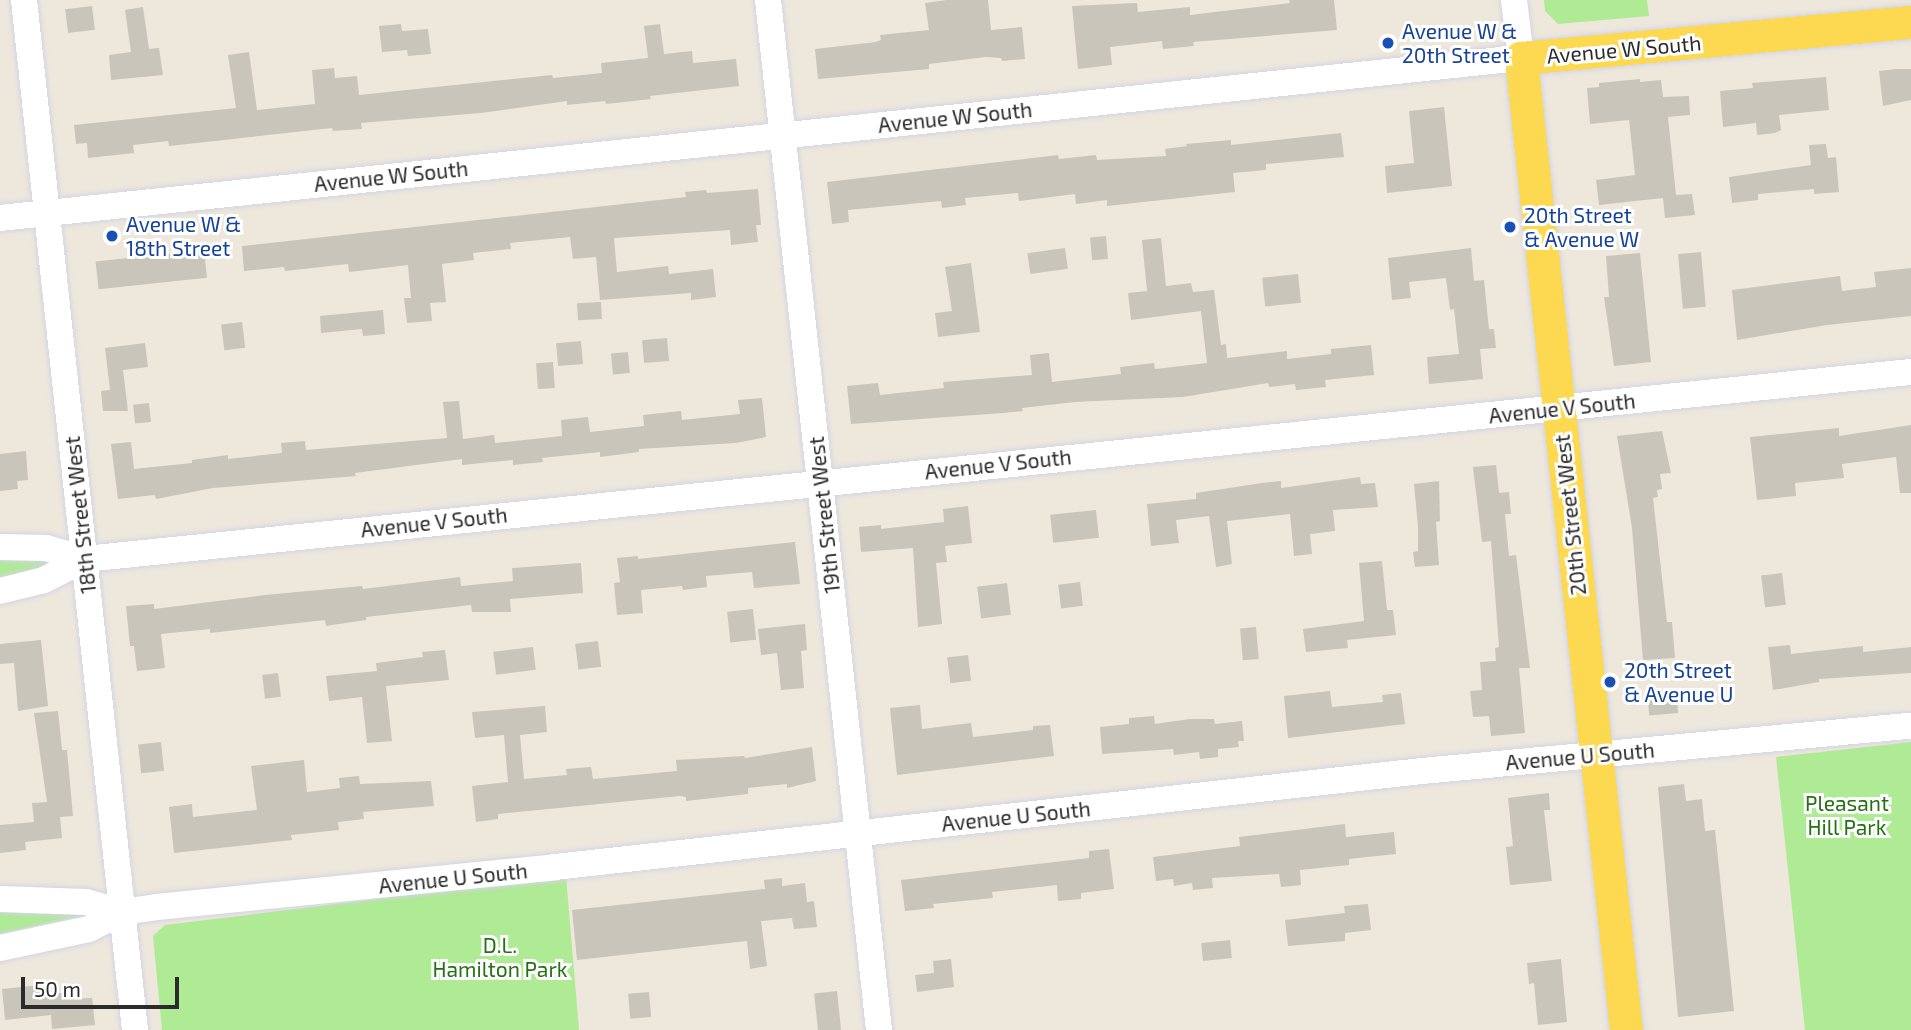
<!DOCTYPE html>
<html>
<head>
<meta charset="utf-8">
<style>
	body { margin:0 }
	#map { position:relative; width:1911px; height:1030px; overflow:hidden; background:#eee7dc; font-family:"Exo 2",sans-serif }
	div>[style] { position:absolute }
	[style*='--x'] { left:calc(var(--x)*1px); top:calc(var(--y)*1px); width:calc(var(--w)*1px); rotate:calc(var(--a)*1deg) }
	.green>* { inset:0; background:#afea94 }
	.building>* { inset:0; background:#c9c5bb; transform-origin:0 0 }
	.roads { filter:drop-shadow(0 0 2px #d1d5e5) drop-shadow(0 0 2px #d1d5e5) }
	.minor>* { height:26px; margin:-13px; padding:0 13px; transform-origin:13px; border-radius:13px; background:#fff }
	.major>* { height:33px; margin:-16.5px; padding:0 16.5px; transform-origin:16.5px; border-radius:16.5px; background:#fdd952 }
	.dots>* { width:19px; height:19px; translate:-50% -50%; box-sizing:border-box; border:4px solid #fff; border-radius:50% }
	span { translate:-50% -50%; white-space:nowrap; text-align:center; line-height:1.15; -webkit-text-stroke:6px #fff; paint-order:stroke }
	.transit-label { font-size:21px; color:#164399 }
	.left { translate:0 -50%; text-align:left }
	.street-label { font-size:21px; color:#2b2b2b }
	.park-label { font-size:21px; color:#257014 }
	.scale { position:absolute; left:21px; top:977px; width:158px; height:32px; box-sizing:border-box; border:4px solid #2b2b2b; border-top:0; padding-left:9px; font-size:21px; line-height:24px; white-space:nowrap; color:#2b2b2b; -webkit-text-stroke:5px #fff; paint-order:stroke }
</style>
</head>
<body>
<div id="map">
	<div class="green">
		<div style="clip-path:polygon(1544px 0,1647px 0,1649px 16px,1558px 24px,1545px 11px)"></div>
		<div style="clip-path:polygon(0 558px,47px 561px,47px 566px,0 578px)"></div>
		<div style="clip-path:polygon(1911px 742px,1911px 1030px,1805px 1030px,1776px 757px)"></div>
		<div style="clip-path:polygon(566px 876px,579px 1030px,162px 1030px,153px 936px,165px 925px)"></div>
		<div style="clip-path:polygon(0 910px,83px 912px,84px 915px,0 934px)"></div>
	</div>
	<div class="building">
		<div style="clip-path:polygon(947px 0,988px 0,991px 30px,1022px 27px,1025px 59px,1002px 61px,1001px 58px,986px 57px,929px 64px,929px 69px,818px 79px,815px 49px,876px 42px,881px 40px,880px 35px,929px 30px,925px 3px)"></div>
		<div style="clip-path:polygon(1289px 0,1334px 0,1337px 30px,1193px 42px,1194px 46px,1163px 49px,1162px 41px,1110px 47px,1112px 65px,1078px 69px,1072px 6px,1137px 3px,1138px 12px,1190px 7px,1190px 15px,1290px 3px)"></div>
		<div style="left:92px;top:6px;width:24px;height:27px;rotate:83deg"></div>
		<div style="clip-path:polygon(143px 7px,149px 49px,159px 48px,163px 75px,111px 80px,109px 55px,131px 52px,125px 10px)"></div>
		<div style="clip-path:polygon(401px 24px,402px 31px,428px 29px,431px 54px,408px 56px,407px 50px,382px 52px,379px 26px)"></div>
		<div style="clip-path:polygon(660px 24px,664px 54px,692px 51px,693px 63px,736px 59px,739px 86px,650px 96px,651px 99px,606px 104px,605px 101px,567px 105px,567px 101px,481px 113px,361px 123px,362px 129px,333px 131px,332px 128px,169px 146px,168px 141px,133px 145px,134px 153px,88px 158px,87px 143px,76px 144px,74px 125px,236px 108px,228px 55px,249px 52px,257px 110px,315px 104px,312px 70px,334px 68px,335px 78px,357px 76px,359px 95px,552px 75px,553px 78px,602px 73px,601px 63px,648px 58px,644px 26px)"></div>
		<div style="clip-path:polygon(1896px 69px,1911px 69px,1911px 100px,1883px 106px,1879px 71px)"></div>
		<div style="clip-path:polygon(1826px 77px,1829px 110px,1779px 115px,1781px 130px,1775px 133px,1757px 135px,1756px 123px,1723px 127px,1720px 91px,1753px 88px,1752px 83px)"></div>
		<div style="clip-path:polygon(1640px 79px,1640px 82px,1661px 80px,1663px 97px,1689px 96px,1690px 115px,1668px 117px,1676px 195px,1692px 194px,1695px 215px,1665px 218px,1663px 198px,1599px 205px,1596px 180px,1635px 175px,1629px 120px,1590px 124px,1587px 88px,1599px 87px,1599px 83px)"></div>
		<div style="clip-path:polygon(1444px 107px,1452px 186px,1387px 193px,1385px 166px,1414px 163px,1409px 111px)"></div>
		<div style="clip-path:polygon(1341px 133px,1344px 157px,1266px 164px,1266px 170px,1233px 173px,1235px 192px,1107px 206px,1107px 200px,1076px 204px,1075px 194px,1019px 201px,1018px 193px,965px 198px,966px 205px,942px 208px,941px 201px,848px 210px,849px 222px,832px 224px,827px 182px,1058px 155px,1059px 159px,1096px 155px,1097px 160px,1166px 156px,1165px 149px,1187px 146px,1186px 144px,1231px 140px,1231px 145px)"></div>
		<div style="clip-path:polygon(1826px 144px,1828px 158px,1836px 157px,1839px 192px,1814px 194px,1814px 189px,1758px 194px,1758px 200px,1732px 203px,1729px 177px,1811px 165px,1809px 145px)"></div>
		<div style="clip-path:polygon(758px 189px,761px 225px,756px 225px,758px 242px,731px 245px,730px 230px,614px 238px,617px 272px,668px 266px,669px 274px,713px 269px,716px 297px,691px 300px,691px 293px,600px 300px,596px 257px,573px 259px,570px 237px,510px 243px,511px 249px,473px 253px,474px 260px,442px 264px,446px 302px,430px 303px,432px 321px,407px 323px,404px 298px,411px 298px,408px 265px,349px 272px,348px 264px,285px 271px,284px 267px,244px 271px,242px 246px,686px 197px,685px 192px,706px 190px,707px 193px)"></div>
		<div style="left:1106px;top:236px;width:23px;height:16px;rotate:85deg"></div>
		<div style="clip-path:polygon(1161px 238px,1166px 286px,1191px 283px,1193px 292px,1214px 290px,1221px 345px,1226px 344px,1227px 358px,1287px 351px,1287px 359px,1331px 354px,1331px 349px,1371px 345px,1374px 375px,1325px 380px,1326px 387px,1296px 390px,1295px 384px,1269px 387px,1268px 383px,1183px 397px,1075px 402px,1022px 408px,1023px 411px,1003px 413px,851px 424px,847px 386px,878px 383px,880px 395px,944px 388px,943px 382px,1032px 375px,1030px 355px,1049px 353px,1052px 382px,1121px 374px,1120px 367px,1154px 363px,1155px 369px,1207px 363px,1201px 311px,1131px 320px,1128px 293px,1147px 291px,1142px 240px)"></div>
		<div style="left:1065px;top:248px;width:21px;height:38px;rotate:82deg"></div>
		<div style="clip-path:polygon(1471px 248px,1474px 281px,1484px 280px,1489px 329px,1494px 329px,1496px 348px,1480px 349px,1483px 379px,1429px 384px,1427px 357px,1459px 354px,1454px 309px,1450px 310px,1446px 278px,1409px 282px,1411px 298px,1392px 300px,1388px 258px)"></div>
		<div style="left:204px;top:250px;width:28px;height:109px;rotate:84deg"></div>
		<div style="left:1701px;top:252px;width:55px;height:23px;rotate:85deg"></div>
		<div style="clip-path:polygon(1640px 253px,1651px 362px,1614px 366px,1604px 297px,1609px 297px,1606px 256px)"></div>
		<div style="clip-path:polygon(971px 263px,980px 332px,938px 337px,935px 313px,952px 311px,945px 267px)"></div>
		<div style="clip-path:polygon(1911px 268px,1911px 316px,1827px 325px,1737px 340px,1732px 290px,1840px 276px,1842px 291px,1876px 287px,1874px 272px)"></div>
		<div style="left:1298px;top:274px;width:29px;height:36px;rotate:84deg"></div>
		<div style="left:601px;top:302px;width:17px;height:24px;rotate:87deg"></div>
		<div style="clip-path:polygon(383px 310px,385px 334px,363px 336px,362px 329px,321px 333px,320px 316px)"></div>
		<div style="left:242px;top:322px;width:26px;height:21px;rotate:83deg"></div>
		<div style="left:667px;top:338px;width:23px;height:25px;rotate:85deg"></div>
		<div style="left:581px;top:341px;width:23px;height:25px;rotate:85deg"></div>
		<div style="clip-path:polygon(145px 343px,148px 367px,123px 370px,128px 411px,103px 411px,101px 391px,110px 390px,105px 348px)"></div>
		<div style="left:628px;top:352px;width:21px;height:17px;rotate:85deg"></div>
		<div style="left:553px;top:362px;width:26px;height:17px;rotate:86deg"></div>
		<div style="clip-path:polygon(762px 398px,766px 437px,736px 443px,639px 449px,639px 452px,600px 457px,600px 452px,542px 458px,543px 462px,513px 465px,513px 460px,462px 465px,462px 459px,355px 473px,356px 476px,213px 488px,156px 499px,155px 495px,118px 499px,111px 444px,131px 442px,134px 469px,192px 463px,192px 460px,228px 455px,228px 459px,282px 453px,281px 443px,305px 441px,306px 450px,447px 438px,443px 402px,459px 401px,463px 439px,494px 435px,495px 443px,562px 436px,561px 420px,588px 417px,590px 432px,644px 426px,643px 415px,681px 411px,682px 420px,740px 414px,738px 400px)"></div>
		<div style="left:149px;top:403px;width:19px;height:16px;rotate:84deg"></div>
		<div style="clip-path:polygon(1911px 425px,1911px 493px,1900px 493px,1896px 457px,1842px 464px,1844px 478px,1795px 483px,1796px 496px,1757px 500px,1750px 437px,1839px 428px,1839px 436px)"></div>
		<div style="clip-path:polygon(1662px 431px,1671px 473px,1660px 474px,1662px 489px,1657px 490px,1658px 497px,1653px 498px,1667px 622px,1672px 622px,1675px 658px,1643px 660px,1632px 528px,1617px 436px)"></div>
		<div style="clip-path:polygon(26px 451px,28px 480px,17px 481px,18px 489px,0 491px,0 454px)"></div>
		<div style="clip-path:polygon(1496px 465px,1499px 493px,1509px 492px,1511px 514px,1505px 514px,1509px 556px,1516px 555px,1530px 668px,1519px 668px,1525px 733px,1491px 736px,1489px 716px,1473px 717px,1470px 691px,1482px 690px,1480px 662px,1496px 661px,1495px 648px,1499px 647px,1491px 541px,1482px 542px,1473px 467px)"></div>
		<div style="clip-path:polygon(1360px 477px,1361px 484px,1375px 483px,1378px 507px,1333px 510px,1335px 531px,1310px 534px,1312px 554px,1294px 556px,1290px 514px,1227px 521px,1232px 564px,1216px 567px,1209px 516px,1176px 520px,1179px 543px,1151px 546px,1147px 504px,1196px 499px,1196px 493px,1262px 483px,1281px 481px,1281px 488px)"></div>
		<div style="clip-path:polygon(1439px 481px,1440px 521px,1436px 522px,1439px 565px,1415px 567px,1413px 552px,1418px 551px,1418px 527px,1414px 484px)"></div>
		<div style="clip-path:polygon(968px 506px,972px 543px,945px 546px,947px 562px,936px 563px,942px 624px,918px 627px,913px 548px,861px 552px,859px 527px,881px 525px,881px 529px,944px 522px,943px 509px)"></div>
		<div style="left:1096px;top:510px;width:28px;height:46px;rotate:84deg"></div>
		<div style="clip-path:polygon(795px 542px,800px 584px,754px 588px,752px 572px,706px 576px,707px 587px,683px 590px,682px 586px,641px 590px,643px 613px,617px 615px,614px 583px,620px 582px,617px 558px,638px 556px,638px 559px)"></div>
		<div style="clip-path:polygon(1382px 561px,1387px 610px,1393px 610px,1396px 635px,1347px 640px,1348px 648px,1306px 652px,1303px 629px,1364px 621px,1359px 563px)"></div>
		<div style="clip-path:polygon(581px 563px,583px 593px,510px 599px,511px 612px,472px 612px,471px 605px,366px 617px,366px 620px,326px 626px,325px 620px,210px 633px,210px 629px,161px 634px,165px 668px,137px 671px,134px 646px,130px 646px,126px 606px,154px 604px,154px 609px,265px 595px,362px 586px,363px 589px,460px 577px,461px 586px,513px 581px,512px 568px)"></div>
		<div style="left:1782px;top:573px;width:32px;height:21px;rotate:83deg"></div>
		<div style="left:1080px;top:582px;width:24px;height:22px;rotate:83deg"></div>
		<div style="left:1007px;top:583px;width:32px;height:30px;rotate:83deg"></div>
		<div style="left:753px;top:609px;width:31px;height:26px;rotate:84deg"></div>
		<div style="clip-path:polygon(805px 624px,807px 650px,801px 651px,804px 688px,781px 690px,777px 653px,761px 655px,758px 629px)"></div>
		<div style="left:1256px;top:627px;width:32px;height:16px;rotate:85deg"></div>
		<div style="clip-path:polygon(41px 640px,48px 706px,18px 711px,14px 663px,0 664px,0 644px)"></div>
		<div style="left:598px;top:641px;width:26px;height:23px;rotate:83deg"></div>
		<div style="clip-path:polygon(1790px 645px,1791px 654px,1863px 646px,1863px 652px,1911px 647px,1911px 673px,1819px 679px,1819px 682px,1773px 690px,1768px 647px)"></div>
		<div style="left:533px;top:647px;width:23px;height:40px;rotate:83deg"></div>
		<div style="clip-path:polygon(445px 650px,449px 680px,386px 686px,392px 741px,367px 743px,362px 697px,329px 701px,326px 676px,377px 671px,376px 663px,423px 657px,422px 652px)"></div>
		<div style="left:968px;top:655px;width:26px;height:21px;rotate:83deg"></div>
		<div style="left:278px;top:673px;width:24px;height:16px;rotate:83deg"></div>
		<div style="left:1676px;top:689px;width:24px;height:29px;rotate:85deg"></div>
		<div style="clip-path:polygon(1330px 691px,1332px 707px,1383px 702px,1382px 695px,1401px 693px,1405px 724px,1288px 738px,1284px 696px)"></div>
		<div style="clip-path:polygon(920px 705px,922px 729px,971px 723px,973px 737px,1033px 730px,1033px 726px,1050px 725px,1054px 756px,897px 775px,890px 708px)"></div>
		<div style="clip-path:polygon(545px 706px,547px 732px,520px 735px,524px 779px,567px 775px,566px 769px,591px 767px,593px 779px,677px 771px,676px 760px,744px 756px,745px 758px,812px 747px,816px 781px,787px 788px,787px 784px,748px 788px,748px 794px,686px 801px,686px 797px,680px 796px,498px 814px,498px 819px,476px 822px,472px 786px,508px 782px,504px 735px,475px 738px,472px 712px)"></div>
		<div style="clip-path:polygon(58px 711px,62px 750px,67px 750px,73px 816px,60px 817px,62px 838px,25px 842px,26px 850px,0 853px,0 825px,34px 822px,32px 803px,47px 802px,34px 713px)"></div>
		<div style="clip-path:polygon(1154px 716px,1155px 724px,1190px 719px,1214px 719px,1215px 724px,1242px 721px,1244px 741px,1238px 741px,1239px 747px,1218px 749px,1218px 757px,1200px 759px,1199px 752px,1174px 755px,1173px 749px,1102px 754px,1100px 727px,1129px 724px,1129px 718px)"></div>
		<div style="left:161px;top:742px;width:29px;height:23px;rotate:84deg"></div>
		<div style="clip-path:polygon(304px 760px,307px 792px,340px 788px,339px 778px,359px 776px,360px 784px,431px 781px,434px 806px,363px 812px,364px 819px,338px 822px,339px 830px,291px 835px,292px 840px,174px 853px,169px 807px,192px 804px,193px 817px,257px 810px,251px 766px)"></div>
		<div style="clip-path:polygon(1684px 784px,1686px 801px,1702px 799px,1705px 831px,1715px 830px,1734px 1011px,1678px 1017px,1658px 787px)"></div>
		<div style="clip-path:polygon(1549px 793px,1550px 810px,1544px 810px,1552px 881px,1510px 885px,1506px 847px,1513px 846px,1508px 798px)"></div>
		<div style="clip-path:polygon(1345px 824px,1346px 837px,1394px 832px,1396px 854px,1349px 859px,1349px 865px,1300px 870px,1301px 885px,1281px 887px,1279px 874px,1212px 878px,1213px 888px,1193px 890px,1192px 883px,1174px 886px,1173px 879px,1156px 881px,1153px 857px,1240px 846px,1239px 837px)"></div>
		<div style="clip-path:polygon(1109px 849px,1114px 889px,1081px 893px,1081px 899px,1058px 901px,1057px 885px,992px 892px,993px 898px,933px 904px,934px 908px,905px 911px,901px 880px,1089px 858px,1089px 851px)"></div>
		<div style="clip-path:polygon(782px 878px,782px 886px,805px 883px,807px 902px,814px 901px,817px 927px,794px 929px,792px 918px,761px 921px,767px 966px,750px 969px,747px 941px,577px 960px,572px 910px,765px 889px,764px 880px)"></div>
		<div style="clip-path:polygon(1368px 904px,1371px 930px,1345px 933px,1345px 941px,1288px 946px,1285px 920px,1345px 913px,1344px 906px)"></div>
		<div style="left:1230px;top:940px;width:18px;height:29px;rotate:84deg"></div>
		<div style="clip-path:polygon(951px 959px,954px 987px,917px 992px,915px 975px,934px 973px,933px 961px)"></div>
		<div style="clip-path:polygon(1561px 959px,1567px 1022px,1538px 1025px,1534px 983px,1529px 984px,1527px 963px)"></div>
		<div style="clip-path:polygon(39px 985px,40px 995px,72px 992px,73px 999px,92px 998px,95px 1025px,52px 1029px,51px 1015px,5px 1020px,2px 989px)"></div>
		<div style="left:837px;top:991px;width:39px;height:23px;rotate:84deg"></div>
		<div style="left:649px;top:992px;width:25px;height:21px;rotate:85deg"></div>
	</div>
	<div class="roads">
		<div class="minor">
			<div style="--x:24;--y:0;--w:1036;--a:83.85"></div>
			<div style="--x:768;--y:0;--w:1036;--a:83.85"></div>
			<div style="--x:0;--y:218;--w:1529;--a:-6.01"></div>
			<div style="--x:1521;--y:58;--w:58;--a:-96.9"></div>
			<div style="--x:0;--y:547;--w:46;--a:1.2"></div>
			<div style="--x:46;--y:548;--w:41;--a:15.8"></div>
			<div style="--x:85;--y:559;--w:1836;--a:-5.85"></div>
			<div style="--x:0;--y:591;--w:45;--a:-14"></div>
			<div style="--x:44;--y:580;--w:46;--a:-27.1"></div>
			<div style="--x:0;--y:899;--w:86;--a:2"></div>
			<div style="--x:86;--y:902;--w:37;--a:16"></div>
			<div style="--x:0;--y:948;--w:91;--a:-12.1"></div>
			<div style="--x:89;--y:929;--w:37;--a:-27"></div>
			<div style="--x:122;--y:912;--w:35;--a:-8"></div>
			<div style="--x:157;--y:907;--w:400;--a:-5.7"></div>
			<div style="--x:555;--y:867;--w:872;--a:-6.32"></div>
			<div style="--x:1422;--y:771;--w:491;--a:-5.3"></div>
		</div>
		<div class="major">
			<div style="--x:1626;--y:1030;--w:978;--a:-96.17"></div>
			<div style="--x:1521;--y:58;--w:392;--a:-5.3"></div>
		</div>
	</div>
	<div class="dots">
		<div style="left:1388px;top:43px;background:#1a4fb4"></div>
		<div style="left:1510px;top:227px;background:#1a4fb4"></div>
		<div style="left:112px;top:236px;background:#1a4fb4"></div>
		<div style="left:1610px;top:682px;background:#1a4fb4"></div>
	</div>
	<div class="transit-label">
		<span class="left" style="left:1402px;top:43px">Avenue W &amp;<br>20th Street</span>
		<span class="left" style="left:1524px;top:227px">20th Street<br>&amp; Avenue W</span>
		<span class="left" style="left:126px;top:236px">Avenue W &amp;<br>18th Street</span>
		<span class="left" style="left:1624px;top:682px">20th Street<br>&amp; Avenue U</span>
	</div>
	<div class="street-label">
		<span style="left:1624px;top:49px;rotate:-5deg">Avenue W South</span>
		<span style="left:955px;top:117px;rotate:-6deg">Avenue W South</span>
		<span style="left:391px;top:176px;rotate:-6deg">Avenue W South</span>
		<span style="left:1562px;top:408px;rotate:-6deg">Avenue V South</span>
		<span style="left:998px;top:464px;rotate:-6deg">Avenue V South</span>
		<span style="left:80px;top:515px;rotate:-96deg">18th Street West</span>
		<span style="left:824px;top:515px;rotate:-96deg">19th Street West</span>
		<span style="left:1570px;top:515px;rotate:-96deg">20th Street West</span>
		<span style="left:434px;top:522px;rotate:-6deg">Avenue V South</span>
		<span style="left:1580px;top:756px;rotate:-5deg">Avenue U South</span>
		<span style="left:1016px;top:816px;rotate:-6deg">Avenue U South</span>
		<span style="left:453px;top:878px;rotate:-6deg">Avenue U South</span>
	</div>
	<div class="park-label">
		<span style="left:1847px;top:815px">Pleasant<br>Hill Park</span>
		<span style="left:500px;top:957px">D.L.<br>Hamilton Park</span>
	</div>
	<div class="scale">50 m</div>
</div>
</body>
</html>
